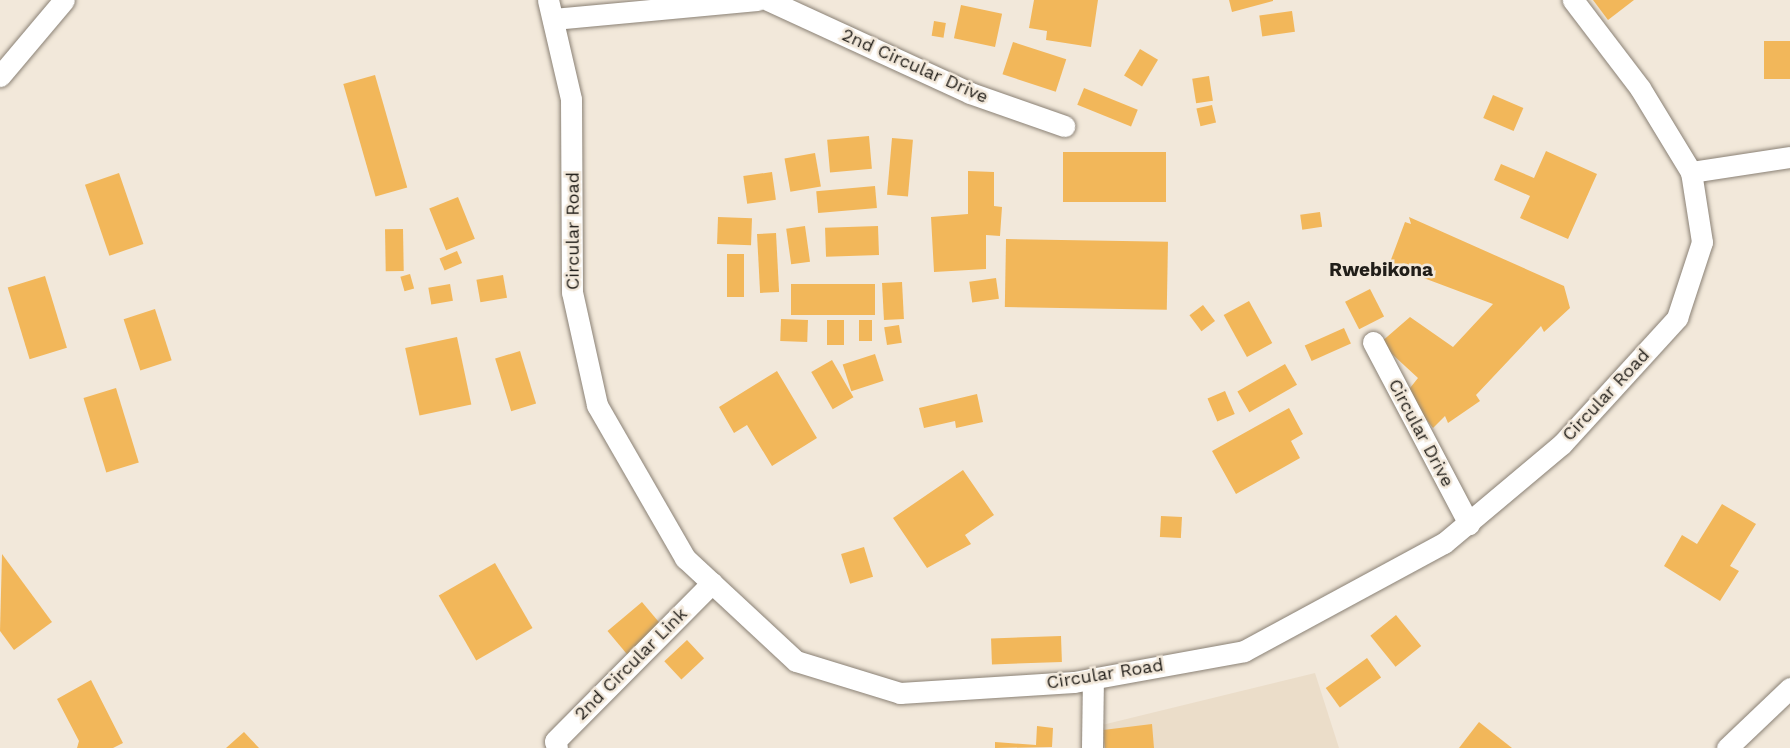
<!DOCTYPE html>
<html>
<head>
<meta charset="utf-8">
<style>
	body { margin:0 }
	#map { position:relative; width:1790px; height:748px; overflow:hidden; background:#f2e8da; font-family:"Work Sans",sans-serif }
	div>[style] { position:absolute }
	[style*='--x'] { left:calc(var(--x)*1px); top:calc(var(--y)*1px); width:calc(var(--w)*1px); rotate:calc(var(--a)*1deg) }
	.built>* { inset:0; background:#ebddc9 }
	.building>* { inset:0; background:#f2b75a; transform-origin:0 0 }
	.roads { filter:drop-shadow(0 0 2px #8a8175) drop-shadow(0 0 2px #8a8175) }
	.street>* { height:21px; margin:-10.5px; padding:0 10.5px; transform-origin:10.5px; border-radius:10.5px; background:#fff }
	span { translate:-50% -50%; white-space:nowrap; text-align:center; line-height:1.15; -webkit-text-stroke:5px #f2e8da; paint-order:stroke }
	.street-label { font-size:18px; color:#211e19 }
	.neighbourhood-label { font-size:19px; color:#211e19; font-weight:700 }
</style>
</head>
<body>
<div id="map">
	<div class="built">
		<div style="clip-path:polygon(1315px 673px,1339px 748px,1101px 748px,1102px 725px)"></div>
	</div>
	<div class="building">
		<div style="clip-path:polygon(1034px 0,1098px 0,1091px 47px,1046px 40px,1047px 31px,1029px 28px)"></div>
		<div style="clip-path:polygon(1229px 0,1273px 0,1273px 1px,1232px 12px)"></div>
		<div style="clip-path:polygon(1593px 0,1634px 0,1608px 20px)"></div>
		<div style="left:961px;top:5px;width:42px;height:34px;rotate:12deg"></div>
		<div style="left:1292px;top:11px;width:21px;height:33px;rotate:82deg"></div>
		<div style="left:934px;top:21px;width:12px;height:15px;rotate:9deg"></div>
		<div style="left:1790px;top:41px;width:38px;height:26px;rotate:90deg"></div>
		<div style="left:1013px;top:42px;width:56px;height:34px;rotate:18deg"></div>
		<div style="left:1140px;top:49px;width:21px;height:31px;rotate:31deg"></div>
		<div style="left:375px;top:75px;width:117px;height:33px;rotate:74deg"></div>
		<div style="left:1209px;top:76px;width:25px;height:17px;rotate:81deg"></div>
		<div style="left:1084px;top:88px;width:58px;height:18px;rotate:22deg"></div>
		<div style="left:1493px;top:95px;width:33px;height:25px;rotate:23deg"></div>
		<div style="left:1212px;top:105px;width:18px;height:16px;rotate:77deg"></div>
		<div style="left:869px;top:136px;width:33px;height:42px;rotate:85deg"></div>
		<div style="left:892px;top:138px;width:21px;height:57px;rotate:5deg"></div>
		<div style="clip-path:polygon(1546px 151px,1597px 174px,1568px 239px,1520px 218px,1530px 196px,1494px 180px,1501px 164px,1534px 178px)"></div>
		<div style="left:1063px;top:152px;width:103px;height:50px"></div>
		<div style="left:815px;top:153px;width:34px;height:31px;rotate:80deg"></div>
		<div style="clip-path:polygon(968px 171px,994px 172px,994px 206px,1002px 207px,1000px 236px,986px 235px,986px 269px,934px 272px,931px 217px,968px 214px)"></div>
		<div style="left:772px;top:172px;width:28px;height:29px;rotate:82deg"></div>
		<div style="left:119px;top:173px;width:75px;height:36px;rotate:71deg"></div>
		<div style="left:875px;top:186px;width:22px;height:59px;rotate:85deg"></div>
		<div style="left:458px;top:197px;width:45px;height:31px;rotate:68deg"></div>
		<div style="left:1320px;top:212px;width:15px;height:20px;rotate:82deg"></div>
		<div style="left:718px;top:217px;width:34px;height:27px;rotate:2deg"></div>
		<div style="clip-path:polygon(1409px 217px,1564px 286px,1570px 308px,1544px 332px,1541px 326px,1476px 395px,1480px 401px,1448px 423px,1445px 416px,1433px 428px,1406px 393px,1418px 378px,1380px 343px,1410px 317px,1453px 347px,1493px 304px,1389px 265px,1405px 222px,1411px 224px)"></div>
		<div style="left:805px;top:226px;width:36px;height:19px;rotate:82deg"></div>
		<div style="left:878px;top:226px;width:29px;height:53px;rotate:88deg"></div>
		<div style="left:403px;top:229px;width:42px;height:18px;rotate:89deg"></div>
		<div style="left:776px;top:233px;width:59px;height:19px;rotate:87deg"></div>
		<div style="left:1006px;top:239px;width:162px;height:68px;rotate:1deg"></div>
		<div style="left:457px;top:251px;width:13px;height:19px;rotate:67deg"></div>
		<div style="left:727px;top:254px;width:17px;height:43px"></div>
		<div style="left:410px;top:274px;width:15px;height:10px;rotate:74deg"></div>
		<div style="left:503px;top:275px;width:23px;height:27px;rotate:80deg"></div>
		<div style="left:45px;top:276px;width:75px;height:39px;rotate:73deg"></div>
		<div style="left:996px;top:278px;width:21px;height:27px;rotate:82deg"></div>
		<div style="left:902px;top:282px;width:37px;height:20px;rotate:87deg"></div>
		<div style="left:450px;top:284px;width:17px;height:22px;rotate:80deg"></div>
		<div style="left:791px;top:284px;width:84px;height:31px"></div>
		<div style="left:1370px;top:289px;width:31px;height:28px;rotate:63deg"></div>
		<div style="left:1249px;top:301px;width:48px;height:29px;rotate:61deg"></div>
		<div style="left:1203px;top:305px;width:20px;height:17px;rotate:53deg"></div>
		<div style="left:155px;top:309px;width:54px;height:33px;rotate:72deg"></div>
		<div style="left:781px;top:319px;width:27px;height:22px;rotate:2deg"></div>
		<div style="left:827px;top:320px;width:17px;height:25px"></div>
		<div style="left:859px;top:320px;width:13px;height:21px"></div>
		<div style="left:899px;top:325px;width:18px;height:15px;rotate:81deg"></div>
		<div style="left:1344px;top:328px;width:17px;height:43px;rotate:66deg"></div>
		<div style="left:457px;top:337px;width:69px;height:53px;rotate:78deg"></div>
		<div style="left:520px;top:351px;width:55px;height:26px;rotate:73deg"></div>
		<div style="left:875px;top:354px;width:28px;height:34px;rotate:72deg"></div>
		<div style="left:832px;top:360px;width:43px;height:24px;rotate:60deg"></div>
		<div style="left:1285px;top:364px;width:24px;height:55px;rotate:60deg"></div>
		<div style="clip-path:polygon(777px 371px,817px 438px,772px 466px,747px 425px,734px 433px,719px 407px)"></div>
		<div style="left:116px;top:388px;width:78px;height:34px;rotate:73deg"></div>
		<div style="left:1225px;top:391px;width:25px;height:19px;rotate:67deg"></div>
		<div style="clip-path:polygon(977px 394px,983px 422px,956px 428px,955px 421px,924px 428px,919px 408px)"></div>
		<div style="clip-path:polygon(1289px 408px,1303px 434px,1291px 441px,1300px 458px,1236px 494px,1212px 451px)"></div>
		<div style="clip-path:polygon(963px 470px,994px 515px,965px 535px,971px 544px,927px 568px,893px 518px)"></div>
		<div style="clip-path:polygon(1722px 504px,1756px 524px,1730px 566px,1739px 571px,1720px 601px,1664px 566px,1682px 535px,1697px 544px)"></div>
		<div style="left:1161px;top:516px;width:21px;height:21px;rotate:3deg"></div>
		<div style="left:864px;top:547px;width:31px;height:24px;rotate:73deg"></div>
		<div style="clip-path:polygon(2px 554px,52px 622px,14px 650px,0 631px)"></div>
		<div style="left:495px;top:563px;width:75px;height:65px;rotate:60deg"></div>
		<div style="left:642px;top:602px;width:35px;height:45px;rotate:50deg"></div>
		<div style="left:1396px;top:615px;width:40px;height:33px;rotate:51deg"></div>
		<div style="left:1061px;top:636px;width:26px;height:70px;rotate:88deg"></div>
		<div style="left:687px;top:640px;width:25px;height:31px;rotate:47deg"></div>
		<div style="left:1367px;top:658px;width:24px;height:51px;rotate:54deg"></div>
		<div style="clip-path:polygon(91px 680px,123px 743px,113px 748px,77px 748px,79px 741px,57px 699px)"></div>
		<div style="clip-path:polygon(1479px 722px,1512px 748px,1459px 748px)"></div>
		<div style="clip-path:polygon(1152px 724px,1154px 748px,1105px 748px,1103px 730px)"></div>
		<div style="clip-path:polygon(1037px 726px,1053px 728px,1052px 747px,995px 748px,995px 742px,1036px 745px)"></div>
		<div style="clip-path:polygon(244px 732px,259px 748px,226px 748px)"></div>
	</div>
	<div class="roads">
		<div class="street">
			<div style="--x:548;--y:0;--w:102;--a:76.9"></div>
			<div style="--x:571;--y:99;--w:193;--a:89.7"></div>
			<div style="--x:572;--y:292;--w:116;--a:77.5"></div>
			<div style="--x:597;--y:405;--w:177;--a:60.1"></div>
			<div style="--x:685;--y:558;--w:151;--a:42.9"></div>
			<div style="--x:796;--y:661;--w:109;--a:17.1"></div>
			<div style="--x:900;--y:693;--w:174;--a:-3.6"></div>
			<div style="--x:1074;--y:682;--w:173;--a:-10.3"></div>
			<div style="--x:1244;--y:651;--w:227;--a:-28.4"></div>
			<div style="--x:1444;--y:543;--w:154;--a:-40"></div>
			<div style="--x:1562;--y:444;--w:171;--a:-47.6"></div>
			<div style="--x:1677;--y:318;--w:80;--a:-71.8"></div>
			<div style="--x:1702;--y:242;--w:71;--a:-98.9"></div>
			<div style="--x:1691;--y:172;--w:98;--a:-121.3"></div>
			<div style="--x:1640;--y:88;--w:111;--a:-127.3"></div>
			<div style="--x:768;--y:0;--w:222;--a:24.7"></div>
			<div style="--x:970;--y:93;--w:100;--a:19.3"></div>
			<div style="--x:553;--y:19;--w:205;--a:-5.3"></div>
			<div style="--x:0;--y:76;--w:99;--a:-49.9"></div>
			<div style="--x:1691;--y:172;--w:100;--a:-8.6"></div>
			<div style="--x:1373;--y:342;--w:206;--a:62.2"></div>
			<div style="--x:557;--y:748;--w:7;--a:-106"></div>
			<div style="--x:555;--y:741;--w:223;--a:-45.2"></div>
			<div style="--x:1092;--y:748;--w:70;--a:-89.2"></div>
			<div style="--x:1727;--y:748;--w:87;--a:-43.6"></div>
		</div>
	</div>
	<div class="street-label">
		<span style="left:915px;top:66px;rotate:24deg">2nd Circular Drive</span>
		<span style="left:573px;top:231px;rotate:-90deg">Circular Road</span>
		<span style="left:1606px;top:395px;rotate:-47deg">Circular Road</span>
		<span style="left:1421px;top:433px;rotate:62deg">Circular Drive</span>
		<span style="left:631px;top:664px;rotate:-45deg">2nd Circular Link</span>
		<span style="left:1105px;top:674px;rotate:-9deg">Circular Road</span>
	</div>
	<div class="neighbourhood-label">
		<span style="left:1381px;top:270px">Rwebikona</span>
	</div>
</div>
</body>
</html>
